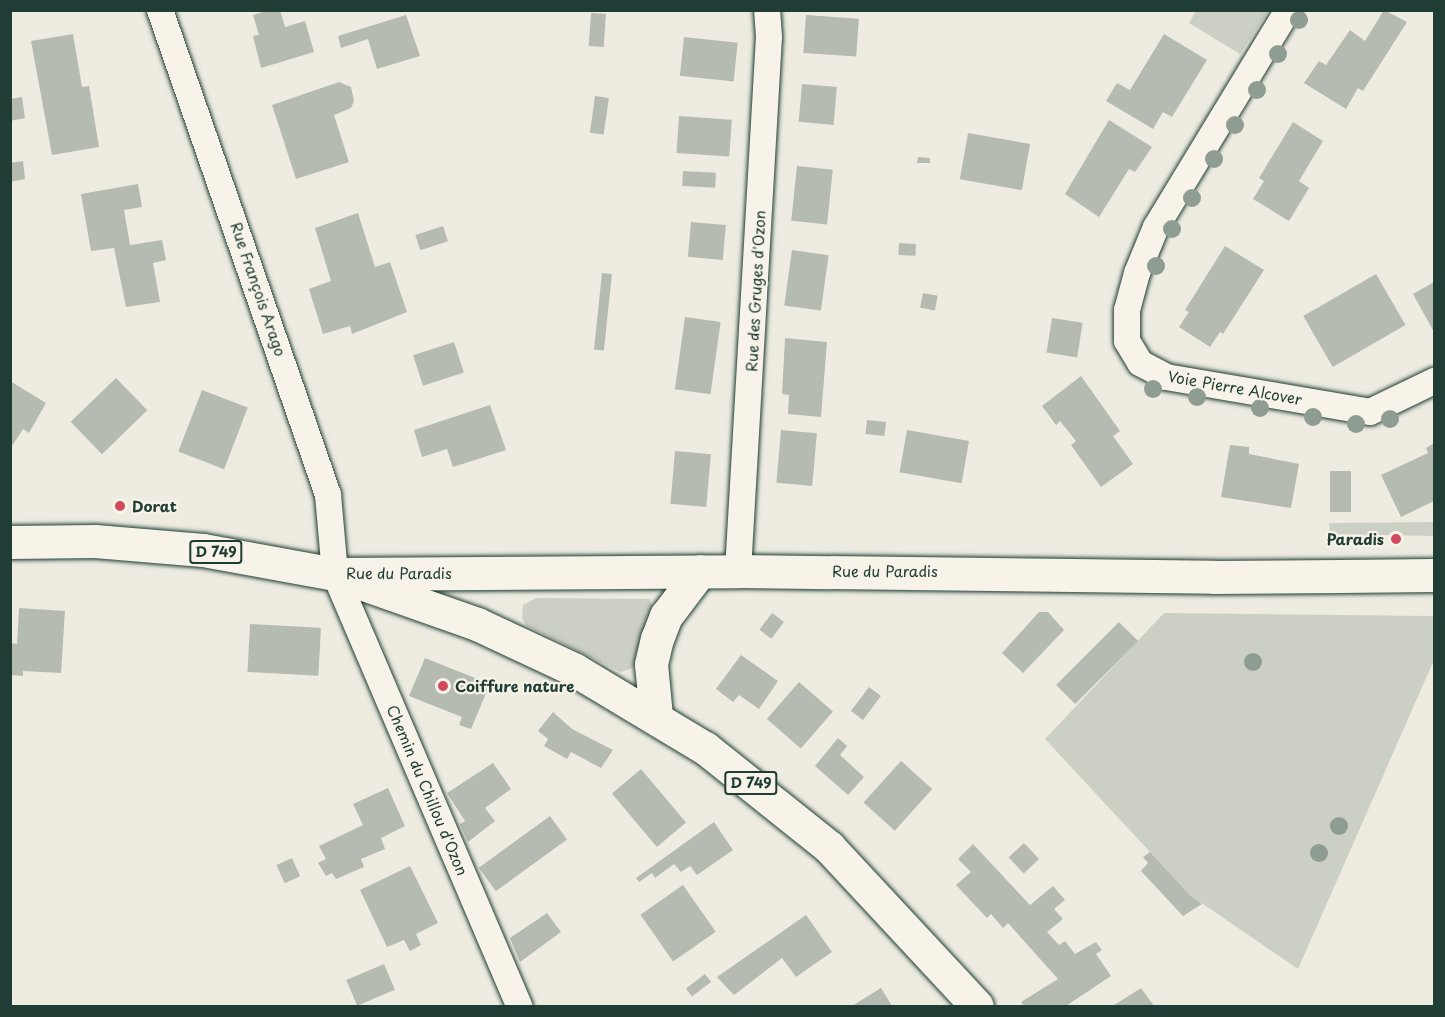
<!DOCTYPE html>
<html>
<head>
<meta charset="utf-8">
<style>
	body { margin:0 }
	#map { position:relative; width:1445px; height:1017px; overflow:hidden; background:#eeece1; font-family:"Playpen Sans",sans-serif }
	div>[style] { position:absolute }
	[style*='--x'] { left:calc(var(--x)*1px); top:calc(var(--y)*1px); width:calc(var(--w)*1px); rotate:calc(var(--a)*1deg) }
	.green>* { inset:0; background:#cccfc4 }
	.building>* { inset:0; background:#b5bbb0; transform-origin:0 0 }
	.roads { filter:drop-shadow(0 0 2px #1f3d34) drop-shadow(0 0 2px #1f3d34) }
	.street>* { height:26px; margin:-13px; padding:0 13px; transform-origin:13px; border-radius:13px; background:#f7f3e8 }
	.secondary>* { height:33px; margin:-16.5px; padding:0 16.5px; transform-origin:16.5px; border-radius:16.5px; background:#f7f3e8 }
	.primary>* { height:33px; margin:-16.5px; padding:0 16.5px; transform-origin:16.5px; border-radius:16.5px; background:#f7f3e8 }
	.trees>* { width:18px; height:18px; margin:-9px; border-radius:50%; background:#8f9c92 }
	.dots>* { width:16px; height:16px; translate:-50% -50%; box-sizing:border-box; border:3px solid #f7f3e8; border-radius:50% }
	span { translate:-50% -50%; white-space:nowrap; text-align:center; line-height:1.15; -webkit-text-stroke:4.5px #f7f3e8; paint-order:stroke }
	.shield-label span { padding:2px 4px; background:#f7f3e8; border:2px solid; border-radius:4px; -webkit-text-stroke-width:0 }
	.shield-label { font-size:14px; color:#1f3d34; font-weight:700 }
	.street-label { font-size:15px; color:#1f3d34 }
	.poi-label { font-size:15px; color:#1f3d34; font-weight:700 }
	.left { translate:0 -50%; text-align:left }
	.right { translate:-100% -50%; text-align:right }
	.frame { position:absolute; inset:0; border:12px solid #1f3d34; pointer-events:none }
</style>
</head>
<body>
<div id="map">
	<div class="green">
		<div style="clip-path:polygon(1196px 11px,1196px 10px,1268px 11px,1240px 54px,1189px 23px)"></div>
		<div style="clip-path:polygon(1434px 522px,1434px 536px,1330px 534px,1329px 523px)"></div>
		<div style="clip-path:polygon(536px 598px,650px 599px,653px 609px,638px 666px,621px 672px,526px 625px,522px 618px,523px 605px)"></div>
		<div style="clip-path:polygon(1164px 613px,1434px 616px,1434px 660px,1298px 969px,1190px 895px,1045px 739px)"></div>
	</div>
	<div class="building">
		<div style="clip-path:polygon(269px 10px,280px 10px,285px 27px,305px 21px,314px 52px,261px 68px,253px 36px,259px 35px,253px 15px)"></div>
		<div style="clip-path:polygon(1384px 10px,1407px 22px,1363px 91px,1358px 88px,1346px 109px,1304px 83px,1319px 61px,1326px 65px,1350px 30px,1365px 41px)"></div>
		<div style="left:591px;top:13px;width:15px;height:33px;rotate:4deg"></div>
		<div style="clip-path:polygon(406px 15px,420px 56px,377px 69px,368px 39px,341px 48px,338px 36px)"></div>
		<div style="left:806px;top:15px;width:53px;height:38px;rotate:4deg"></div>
		<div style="clip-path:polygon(73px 34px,82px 87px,89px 86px,99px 147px,52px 155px,31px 41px)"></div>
		<div style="clip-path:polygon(1164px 34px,1207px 60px,1172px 117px,1163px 112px,1153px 129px,1106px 101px,1117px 83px,1130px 90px)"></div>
		<div style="left:684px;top:37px;width:54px;height:39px;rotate:6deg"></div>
		<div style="clip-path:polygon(339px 82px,351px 87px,354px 101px,351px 108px,334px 115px,349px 162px,296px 179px,272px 105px)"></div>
		<div style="left:802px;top:84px;width:35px;height:38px;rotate:5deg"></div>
		<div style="left:595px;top:96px;width:14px;height:37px;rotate:8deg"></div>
		<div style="clip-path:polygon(22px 97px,25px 118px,10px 121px,10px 99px)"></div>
		<div style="left:679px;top:116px;width:53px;height:37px;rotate:4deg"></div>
		<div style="clip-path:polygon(1109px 120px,1152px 147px,1135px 172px,1129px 169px,1099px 217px,1065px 194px)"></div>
		<div style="clip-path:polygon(1293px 122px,1323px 141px,1299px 181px,1309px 188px,1289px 221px,1253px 199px,1264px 181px,1259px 178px)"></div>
		<div style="left:968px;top:133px;width:63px;height:47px;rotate:10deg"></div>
		<div style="clip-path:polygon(918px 157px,930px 158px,930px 163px,917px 163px)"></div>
		<div style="clip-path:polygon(23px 161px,25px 179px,10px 182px,10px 163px)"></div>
		<div style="left:797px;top:166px;width:36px;height:55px;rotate:6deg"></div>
		<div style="left:683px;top:171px;width:33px;height:15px;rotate:3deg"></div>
		<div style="clip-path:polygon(138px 184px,142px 207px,124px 210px,130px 245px,162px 240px,166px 260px,153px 263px,160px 302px,126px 307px,114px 248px,91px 251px,81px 194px)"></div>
		<div style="clip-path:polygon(358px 213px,375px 267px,390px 262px,407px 312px,352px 334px,350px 326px,323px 334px,309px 289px,331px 281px,315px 228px)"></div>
		<div style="left:691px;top:222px;width:35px;height:35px;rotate:5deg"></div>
		<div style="left:443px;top:226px;width:16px;height:29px;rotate:72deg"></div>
		<div style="left:899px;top:243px;width:17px;height:12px;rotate:3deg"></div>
		<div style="clip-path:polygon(1225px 246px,1264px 270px,1223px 334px,1220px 332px,1210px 347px,1179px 327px,1189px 312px,1185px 310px)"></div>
		<div style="left:792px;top:250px;width:37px;height:56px;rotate:8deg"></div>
		<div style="left:602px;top:273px;width:10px;height:77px;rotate:6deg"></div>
		<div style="left:1376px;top:274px;width:59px;height:84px;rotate:60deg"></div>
		<div style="clip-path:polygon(1434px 282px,1434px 332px,1413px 294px)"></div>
		<div style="left:923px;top:293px;width:15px;height:15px;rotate:11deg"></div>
		<div style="left:685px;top:317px;width:36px;height:73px;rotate:8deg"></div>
		<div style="left:1052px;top:318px;width:31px;height:35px;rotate:9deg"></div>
		<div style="clip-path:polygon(785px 338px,827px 342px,821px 417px,788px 414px,789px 395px,782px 394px)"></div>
		<div style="left:454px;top:342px;width:32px;height:43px;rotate:72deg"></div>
		<div style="clip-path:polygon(1081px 376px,1120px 431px,1113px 436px,1133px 464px,1101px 487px,1071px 445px,1076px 441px,1060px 421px,1056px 425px,1042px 406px)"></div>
		<div style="left:116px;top:378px;width:45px;height:63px;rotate:46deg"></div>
		<div style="clip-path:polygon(10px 381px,46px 403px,29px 433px,23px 429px,10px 449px)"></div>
		<div style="left:202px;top:390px;width:49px;height:66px;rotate:21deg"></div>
		<div style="clip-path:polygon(490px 405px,506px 450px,453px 467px,447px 449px,422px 457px,414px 430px)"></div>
		<div style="left:867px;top:420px;width:19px;height:14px;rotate:6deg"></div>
		<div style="left:781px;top:430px;width:36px;height:53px;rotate:5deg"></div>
		<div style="left:907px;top:430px;width:63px;height:43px;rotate:10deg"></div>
		<div style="clip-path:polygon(1434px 443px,1434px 501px,1401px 517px,1381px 475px,1428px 453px,1426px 448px)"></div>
		<div style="clip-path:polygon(1230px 445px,1249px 447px,1249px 454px,1299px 464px,1291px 508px,1221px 497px)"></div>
		<div style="left:675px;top:451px;width:36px;height:53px;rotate:5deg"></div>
		<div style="left:1330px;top:471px;width:21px;height:41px"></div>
		<div style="clip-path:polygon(19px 608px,65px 611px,61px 673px,23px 671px,23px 676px,10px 675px,10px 643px,17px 644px)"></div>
		<div style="clip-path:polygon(1039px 612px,1048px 612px,1064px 630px,1023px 673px,1002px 653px)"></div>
		<div style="left:772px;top:613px;width:15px;height:21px;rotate:37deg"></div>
		<div style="left:1119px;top:622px;width:27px;height:89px;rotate:45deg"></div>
		<div style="left:250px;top:624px;width:71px;height:48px;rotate:3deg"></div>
		<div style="clip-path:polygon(741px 655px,778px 681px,759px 709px,739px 695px,733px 702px,716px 689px)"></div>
		<div style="clip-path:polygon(425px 658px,490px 684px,471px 729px,459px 725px,462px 717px,409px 696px)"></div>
		<div style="left:799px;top:682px;width:45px;height:49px;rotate:41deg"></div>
		<div style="left:869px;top:687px;width:15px;height:30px;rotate:37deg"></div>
		<div style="clip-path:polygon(553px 712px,572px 729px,613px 750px,601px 768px,571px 752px,567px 759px,544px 746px,548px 739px,538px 731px)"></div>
		<div style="clip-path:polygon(838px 738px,847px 746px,840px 755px,864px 777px,848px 795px,815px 766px)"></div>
		<div style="left:901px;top:761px;width:42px;height:56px;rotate:42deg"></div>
		<div style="clip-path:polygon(493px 763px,511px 789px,485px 808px,495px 821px,468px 842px,460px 824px,465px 821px,447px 793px)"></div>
		<div style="left:641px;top:769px;width:70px;height:38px;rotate:50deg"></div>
		<div style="clip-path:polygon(388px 788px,405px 826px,381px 838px,385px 849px,361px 859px,364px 867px,336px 879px,332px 873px,326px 876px,318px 863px,326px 859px,319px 846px,363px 825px,353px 804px)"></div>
		<div style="left:550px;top:816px;width:29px;height:88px;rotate:54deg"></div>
		<div style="clip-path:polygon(714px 822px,733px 850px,697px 875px,690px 866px,681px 872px,674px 864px,655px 878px,652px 873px,639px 882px,636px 878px)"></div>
		<div style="left:1024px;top:843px;width:22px;height:21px;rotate:47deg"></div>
		<div style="clip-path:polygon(973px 844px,1030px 905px,1053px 886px,1065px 900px,1054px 909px,1063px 919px,1047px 932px,1059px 945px,1065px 941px,1075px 954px,1096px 942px,1102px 950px,1096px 954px,1111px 976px,1066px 1006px,1024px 1006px,1021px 1002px,1058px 979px,1008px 923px,1003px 928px,991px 914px,987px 918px,956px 885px,971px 872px,958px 859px)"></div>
		<div style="clip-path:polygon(1150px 852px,1190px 895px,1202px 904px,1183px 916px,1141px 871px,1148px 863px,1143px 857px)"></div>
		<div style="left:292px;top:858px;width:20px;height:17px;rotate:66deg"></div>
		<div style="clip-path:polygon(410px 866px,438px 923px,416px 934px,421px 945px,410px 951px,404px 940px,387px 947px,360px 890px)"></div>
		<div style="left:683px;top:885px;width:57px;height:52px;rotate:55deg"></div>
		<div style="clip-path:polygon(547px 913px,561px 932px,520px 962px,510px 938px)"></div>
		<div style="clip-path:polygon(806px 915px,832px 952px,796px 977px,782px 958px,734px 995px,717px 977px)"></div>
		<div style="left:384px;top:964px;width:28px;height:41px;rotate:67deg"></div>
		<div style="left:705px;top:974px;width:10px;height:24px;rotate:53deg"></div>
		<div style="clip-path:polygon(881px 988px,892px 1006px,852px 1006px)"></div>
		<div style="clip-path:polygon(1141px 988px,1154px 1006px,1112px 1006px,1119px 1002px)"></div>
	</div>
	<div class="roads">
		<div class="street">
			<div style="--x:160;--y:10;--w:513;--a:70.89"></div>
			<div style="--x:328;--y:495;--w:79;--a:84.9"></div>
			<div style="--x:335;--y:574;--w:470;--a:66.9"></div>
			<div style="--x:1288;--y:10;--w:254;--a:121.3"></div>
			<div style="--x:1156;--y:227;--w:50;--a:112.4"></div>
			<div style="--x:1137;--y:273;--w:38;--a:105"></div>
			<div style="--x:1127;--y:310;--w:31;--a:90"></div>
			<div style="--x:1127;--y:341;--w:26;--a:59"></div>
			<div style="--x:1140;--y:363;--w:30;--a:28"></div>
			<div style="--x:1166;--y:377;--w:207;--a:9.7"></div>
			<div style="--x:1370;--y:412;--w:71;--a:-25.8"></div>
			<div style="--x:738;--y:571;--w:535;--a:-86.68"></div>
			<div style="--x:769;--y:37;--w:27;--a:-94"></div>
		</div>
		<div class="secondary">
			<div style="--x:337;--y:574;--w:401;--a:-0.4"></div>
			<div style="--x:738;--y:571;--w:476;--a:0.7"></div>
			<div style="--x:1214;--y:577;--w:220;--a:-0.5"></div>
			<div style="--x:656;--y:716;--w:52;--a:-95.5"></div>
			<div style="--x:651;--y:664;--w:26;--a:-77"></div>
			<div style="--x:657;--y:639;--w:25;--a:-69"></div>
			<div style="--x:666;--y:616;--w:56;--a:-52.9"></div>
		</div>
		<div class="primary">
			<div style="--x:10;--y:542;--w:85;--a:-0.7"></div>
			<div style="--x:95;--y:541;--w:108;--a:4.8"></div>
			<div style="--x:203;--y:550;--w:134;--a:10.3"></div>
			<div style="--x:335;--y:574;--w:151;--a:19.4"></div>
			<div style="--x:477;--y:624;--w:108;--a:25.1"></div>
			<div style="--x:575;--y:670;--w:152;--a:31"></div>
			<div style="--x:705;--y:748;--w:159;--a:38.6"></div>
			<div style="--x:829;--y:847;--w:217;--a:47.1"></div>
		</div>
	</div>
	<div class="trees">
		<div style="left:1299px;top:20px"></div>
		<div style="left:1278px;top:54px"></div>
		<div style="left:1257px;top:90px"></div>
		<div style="left:1235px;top:125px"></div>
		<div style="left:1214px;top:159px"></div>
		<div style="left:1192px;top:198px"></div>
		<div style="left:1172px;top:229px"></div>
		<div style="left:1156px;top:266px"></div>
		<div style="left:1153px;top:389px"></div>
		<div style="left:1197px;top:397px"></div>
		<div style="left:1260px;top:408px"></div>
		<div style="left:1313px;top:417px"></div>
		<div style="left:1390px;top:419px"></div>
		<div style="left:1356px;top:424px"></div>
		<div style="left:1253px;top:662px"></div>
		<div style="left:1339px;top:826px"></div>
		<div style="left:1319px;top:853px"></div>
	</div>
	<div class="dots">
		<div style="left:120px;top:506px;background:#d1495b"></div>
		<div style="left:1396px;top:539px;background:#d1495b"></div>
		<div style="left:443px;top:686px;background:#d1495b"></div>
	</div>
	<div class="shield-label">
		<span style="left:216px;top:552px">D 749</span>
		<span style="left:751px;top:783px">D 749</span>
	</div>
	<div class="street-label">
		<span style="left:259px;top:289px;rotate:71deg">Rue François Arago</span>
		<span style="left:755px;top:291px;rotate:-87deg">Rue des Gruges d'Ozon</span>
		<span style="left:1235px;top:387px;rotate:10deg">Voie Pierre Alcover</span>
		<span style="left:885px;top:571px">Rue du Paradis</span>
		<span style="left:399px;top:573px">Rue du Paradis</span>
		<span style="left:428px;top:790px;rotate:67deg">Chemin du Chillou d'Ozon</span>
	</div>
	<div class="poi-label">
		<span class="left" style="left:132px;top:506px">Dorat</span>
		<span class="right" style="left:1384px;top:539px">Paradis</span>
		<span class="left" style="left:455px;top:686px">Coiffure nature</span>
	</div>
	<div class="frame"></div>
</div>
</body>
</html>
